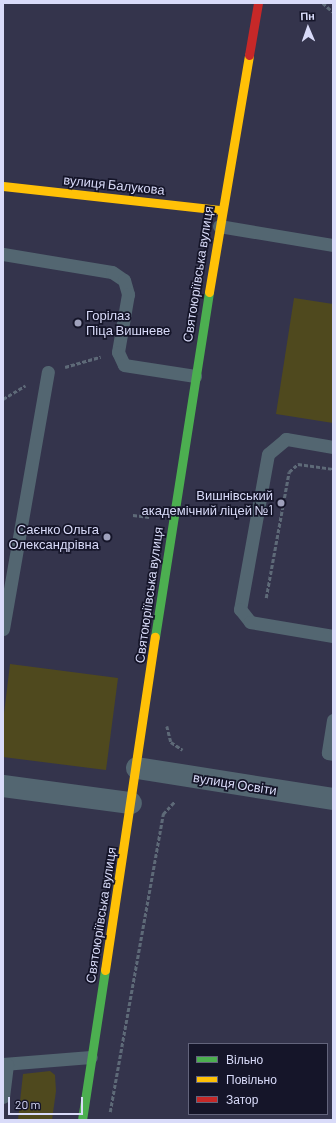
<!DOCTYPE html>
<html>
<head>
<meta charset="utf-8">
<style>
	body { margin:0 }
	#map { position:relative; width:336px; height:1123px; overflow:hidden; background:#34344c; font-family:Barlow,sans-serif }
	div>[style] { position:absolute }
	[style*='--x'] { left:calc(var(--x)*1px); top:calc(var(--y)*1px); width:calc(var(--w)*1px); rotate:calc(var(--a)*1deg) }
	.green>* { inset:0; background:#4f491e }
	.path>* { height:2.5px; margin-top:-1.25px; transform-origin:0; background:repeating-linear-gradient(90deg,#5e6a78 0 4px,transparent 0 6px) }
	.lane>* { height:13px; margin:-6.5px; padding:0 6.5px; transform-origin:6.5px; border-radius:6.5px; background:#536671 }
	.street>* { height:22px; margin:-11px; padding:0 11px; transform-origin:11px; border-radius:11px; background:#536671 }
	.fast>* { height:9px; margin:-4.5px; padding:0 4.5px; transform-origin:4.5px; border-radius:4.5px; background:#4caf50 }
	.slow>* { height:9px; margin:-4.5px; padding:0 4.5px; transform-origin:4.5px; border-radius:4.5px; background:#ffc107 }
	.jam>* { height:9px; margin:-4.5px; padding:0 4.5px; transform-origin:4.5px; border-radius:4.5px; background:#c62828 }
	.dots>* { width:11px; height:11px; translate:-50% -50%; box-sizing:border-box; border:2px solid #151529; border-radius:50% }
	span { translate:-50% -50%; white-space:nowrap; text-align:center; line-height:1.15; -webkit-text-stroke:3.5px #151529; paint-order:stroke }
	.street-label { font-size:13px; color:#d9dbf9 }
	.poi-label { font-size:13px; color:#d9dbf9 }
	.left { translate:0 -50%; text-align:left }
	.right { translate:-100% -50%; text-align:right }
	.frame { position:absolute; inset:0; border:4px solid #d9dbf9; pointer-events:none }
	.legend { position:absolute; left:188px; top:1043px; width:140px; height:72px; box-sizing:border-box; background:#151529; border:1px solid #63647c; margin:0; padding:5px 7px; list-style:none; font-size:12px; color:#d9dbf9 }
	.legend li { display:flex; align-items:center; gap:8px; height:20px }
	.legend b { width:20px; border:1px solid #63647c }
	.north { position:absolute; left:288px; top:8px; width:40px; height:40px; -webkit-text-stroke:3px #151529; paint-order:stroke; rotate:358deg; font-size:11px; font-weight:700; line-height:16px; text-align:center; color:#d9dbf9 }
	.north::after { content:''; display:block; margin:auto; width:14px; height:18px; background:#d9dbf9; clip-path:polygon(50% 0,100% 100%,50% 72%,0 100%) }
	.scale { position:absolute; left:8px; top:1097px; width:75px; height:18px; box-sizing:border-box; border:2px solid #d9dbf9; border-top:0; padding-left:5px; font-size:12px; line-height:14px; white-space:nowrap; color:#d9dbf9; -webkit-text-stroke:3px #151529; paint-order:stroke }
</style>
</head>
<body>
<div id="map">
	<div class="green">
		<div style="clip-path:polygon(294px 298px,333px 304px,333px 423px,276px 414px)"></div>
		<div style="clip-path:polygon(10px 664px,118px 678px,106px 770px,3px 757px,3px 722px)"></div>
		<div style="clip-path:polygon(50px 1071px,55px 1075px,56px 1091px,52px 1120px,18px 1120px,23px 1074px)"></div>
	</div>
	<div class="path">
		<div style="--x:323;--y:3;--w:13;--a:42"></div>
		<div style="--x:65;--y:367;--w:37;--a:-16"></div>
		<div style="--x:3;--y:399;--w:26;--a:-31"></div>
		<div style="--x:133;--y:515;--w:17;--a:7"></div>
		<div style="--x:266;--y:598;--w:128;--a:-79.7"></div>
		<div style="--x:289;--y:472;--w:12;--a:-42"></div>
		<div style="--x:298;--y:464;--w:35;--a:8"></div>
		<div style="--x:167;--y:726;--w:16;--a:76"></div>
		<div style="--x:171;--y:742;--w:14;--a:34"></div>
		<div style="--x:110;--y:1112;--w:303;--a:-79.9"></div>
		<div style="--x:163;--y:814;--w:18;--a:-47"></div>
	</div>
	<div class="lane">
		<div style="--x:219;--y:226;--w:116;--a:9.5"></div>
		<div style="--x:3;--y:254;--w:110;--a:9.4"></div>
		<div style="--x:112;--y:272;--w:14;--a:34"></div>
		<div style="--x:124;--y:280;--w:15;--a:74"></div>
		<div style="--x:128;--y:294;--w:59;--a:99.8"></div>
		<div style="--x:118;--y:352;--w:14;--a:65"></div>
		<div style="--x:124;--y:365;--w:72;--a:8.8"></div>
		<div style="--x:333;--y:447;--w:48;--a:-170.3"></div>
		<div style="--x:286;--y:439;--w:23;--a:140"></div>
		<div style="--x:268;--y:454;--w:158;--a:100.2"></div>
		<div style="--x:240;--y:609;--w:16;--a:52"></div>
		<div style="--x:250;--y:622;--w:84;--a:9.6"></div>
		<div style="--x:3;--y:629;--w:261;--a:-80.1"></div>
		<div style="--x:333;--y:720;--w:33;--a:99"></div>
		<div style="--x:328;--y:753;--w:5;--a:11"></div>
		<div style="--x:3;--y:1064;--w:88;--a:-4.5"></div>
		<div style="--x:3;--y:1097;--w:33;--a:-83"></div>
	</div>
	<div class="street">
		<div style="--x:137;--y:768;--w:198;--a:9"></div>
		<div style="--x:3;--y:786;--w:129;--a:7.6"></div>
	</div>
	<div class="fast">
		<div style="--x:155;--y:637;--w:349;--a:-81.1"></div>
		<div style="--x:82;--y:1120;--w:152;--a:-81.3"></div>
	</div>
	<div class="slow">
		<div style="--x:3;--y:186;--w:220;--a:6.3"></div>
		<div style="--x:209;--y:292;--w:240;--a:-80.4"></div>
		<div style="--x:105;--y:970;--w:337;--a:-81.5"></div>
	</div>
	<div class="jam">
		<div style="--x:249;--y:55;--w:53;--a:-80.2"></div>
	</div>
	<div class="dots">
		<div style="left:78px;top:323px;background:#9fa1bc"></div>
		<div style="left:281px;top:503px;background:#9fa1bc"></div>
		<div style="left:107px;top:537px;background:#9fa1bc"></div>
	</div>
	<div class="street-label">
		<span style="left:114px;top:185px;rotate:6deg">вулиця Балукова</span>
		<span style="left:198px;top:274px;rotate:-81deg">Святоюріївська вулиця</span>
		<span style="left:149px;top:595px;rotate:-82deg">Святоюріївська вулиця</span>
		<span style="left:235px;top:784px;rotate:9deg">вулиця Освіти</span>
		<span style="left:101px;top:915px;rotate:-81deg">Святоюріївська вулиця</span>
	</div>
	<div class="poi-label">
		<span class="left" style="left:86px;top:323px">Горілаз<br>Піца Вишневе</span>
		<span class="right" style="left:273px;top:503px">Вишнівський<br>академічний ліцей №1</span>
		<span class="right" style="left:99px;top:537px">Саєнко Ольга<br>Олександрівна</span>
	</div>
	<div class="frame"></div>
	<ul class="legend">
	<li><b style="height:5px;background:#4caf50"></b>Вільно</li>
	<li><b style="height:5px;background:#ffc107"></b>Повільно</li>
	<li><b style="height:5px;background:#c62828"></b>Затор</li>
	</ul>
	<div class="north">Пн</div>
	<div class="scale">20 m</div>
</div>
</body>
</html>
